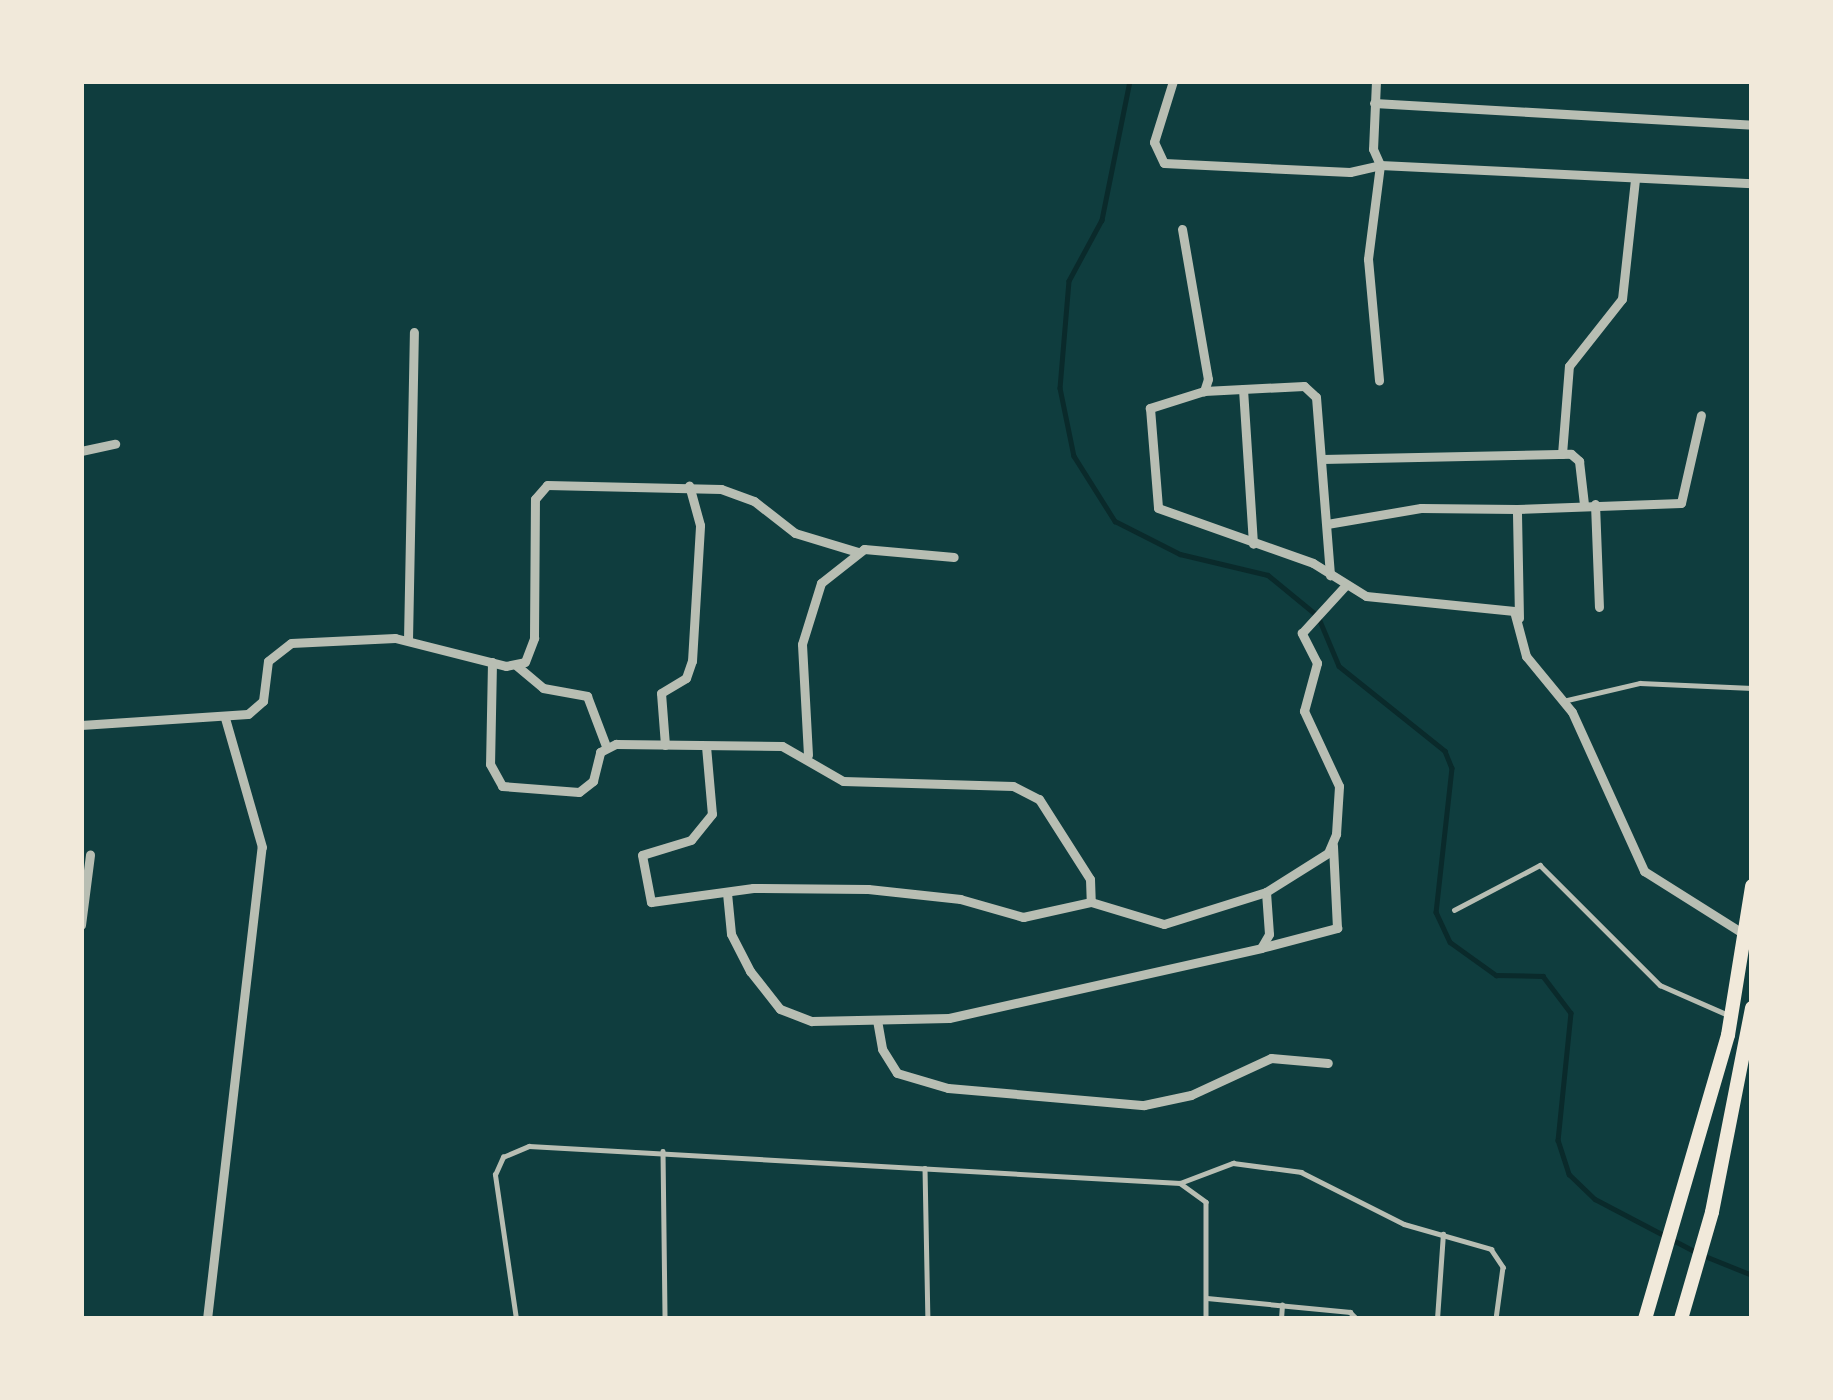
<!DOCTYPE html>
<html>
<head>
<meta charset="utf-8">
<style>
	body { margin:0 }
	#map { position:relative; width:1833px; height:1400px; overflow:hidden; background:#0f3d3e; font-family:Barlow,sans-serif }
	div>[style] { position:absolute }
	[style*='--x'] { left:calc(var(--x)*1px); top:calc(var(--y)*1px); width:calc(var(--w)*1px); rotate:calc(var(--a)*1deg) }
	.stream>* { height:4.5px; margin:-2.25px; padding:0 2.25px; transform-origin:2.25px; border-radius:2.25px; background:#0a2a2b }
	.service>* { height:4.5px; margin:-2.25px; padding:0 2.25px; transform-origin:2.25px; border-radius:2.25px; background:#b8beb3 }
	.minor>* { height:9px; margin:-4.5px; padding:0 4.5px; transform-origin:4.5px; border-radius:4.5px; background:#b8beb3 }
	.primary>* { height:14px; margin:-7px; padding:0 7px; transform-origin:7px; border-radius:7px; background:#f1e9da }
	span { translate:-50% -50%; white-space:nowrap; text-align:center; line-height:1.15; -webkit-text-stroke:12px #f1e9da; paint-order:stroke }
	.frame { position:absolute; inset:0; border:84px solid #f1e9da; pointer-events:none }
</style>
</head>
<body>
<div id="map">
	<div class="stream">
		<div style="--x:1130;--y:81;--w:142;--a:101.4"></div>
		<div style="--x:1102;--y:220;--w:69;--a:118.4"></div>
		<div style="--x:1069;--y:281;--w:107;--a:94.8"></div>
		<div style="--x:1060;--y:388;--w:69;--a:78.4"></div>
		<div style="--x:1074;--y:456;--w:77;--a:57.8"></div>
		<div style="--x:1115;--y:521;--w:73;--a:26.9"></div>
		<div style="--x:1180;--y:554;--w:90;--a:13.4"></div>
		<div style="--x:1268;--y:575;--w:65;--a:39.4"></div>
		<div style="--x:1318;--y:616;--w:54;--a:67.2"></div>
		<div style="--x:1339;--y:666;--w:136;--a:38.7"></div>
		<div style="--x:1445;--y:751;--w:18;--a:68"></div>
		<div style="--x:1452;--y:768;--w:145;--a:96.3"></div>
		<div style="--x:1436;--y:912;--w:33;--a:65"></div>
		<div style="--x:1450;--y:942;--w:57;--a:35.7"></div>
		<div style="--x:1496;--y:975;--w:47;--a:1.2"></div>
		<div style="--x:1543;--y:976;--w:46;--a:52.9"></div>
		<div style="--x:1571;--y:1013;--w:128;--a:95.8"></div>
		<div style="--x:1558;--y:1140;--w:36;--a:72"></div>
		<div style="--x:1569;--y:1174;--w:36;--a:44"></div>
		<div style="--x:1595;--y:1199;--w:112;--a:27.7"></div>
		<div style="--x:1705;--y:1256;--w:51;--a:22"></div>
	</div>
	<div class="service">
		<div style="--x:1563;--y:701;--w:79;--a:-13.2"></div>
		<div style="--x:1640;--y:683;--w:112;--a:2.6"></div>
		<div style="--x:1454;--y:910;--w:97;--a:-27.6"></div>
		<div style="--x:1540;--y:865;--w:170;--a:45"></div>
		<div style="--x:1660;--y:985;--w:72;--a:23.7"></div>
		<div style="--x:663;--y:1151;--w:168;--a:89.3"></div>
		<div style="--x:925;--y:1168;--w:151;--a:88.9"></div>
		<div style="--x:1180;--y:1183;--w:57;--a:-20.7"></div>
		<div style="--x:1233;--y:1163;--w:69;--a:7.5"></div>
		<div style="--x:1301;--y:1172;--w:115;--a:26.8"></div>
		<div style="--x:1404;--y:1224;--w:91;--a:16"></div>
		<div style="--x:1491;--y:1249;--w:22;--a:56"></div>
		<div style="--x:1503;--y:1267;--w:52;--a:97.7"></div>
		<div style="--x:1207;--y:1298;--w:144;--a:5.6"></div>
		<div style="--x:1350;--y:1312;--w:10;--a:45"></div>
		<div style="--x:516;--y:1319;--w:146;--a:-98.3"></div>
		<div style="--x:495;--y:1175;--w:20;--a:-66"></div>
		<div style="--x:503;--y:1157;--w:28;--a:-23"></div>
		<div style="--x:529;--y:1146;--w:652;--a:3.25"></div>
		<div style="--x:1180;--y:1183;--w:32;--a:36"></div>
		<div style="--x:1206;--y:1202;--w:117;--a:90"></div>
		<div style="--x:1281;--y:1319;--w:14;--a:-86"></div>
		<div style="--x:1437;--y:1319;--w:85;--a:-86"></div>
	</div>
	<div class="minor">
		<div style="--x:1173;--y:81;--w:64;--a:107.3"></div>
		<div style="--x:1154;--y:142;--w:23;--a:65"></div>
		<div style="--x:1164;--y:163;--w:186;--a:2.8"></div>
		<div style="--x:1350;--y:172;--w:31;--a:-13"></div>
		<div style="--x:1380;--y:165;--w:95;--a:97.3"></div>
		<div style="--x:1368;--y:259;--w:122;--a:84.8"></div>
		<div style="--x:1376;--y:81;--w:68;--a:92.5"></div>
		<div style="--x:1373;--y:149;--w:17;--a:66"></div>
		<div style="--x:1380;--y:165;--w:372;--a:2.8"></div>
		<div style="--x:1374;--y:103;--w:379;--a:3.3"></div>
		<div style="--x:1182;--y:229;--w:152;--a:80.2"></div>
		<div style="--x:1208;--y:379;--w:13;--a:108"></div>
		<div style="--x:1204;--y:391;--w:57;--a:162.5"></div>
		<div style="--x:1150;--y:408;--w:100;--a:85.4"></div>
		<div style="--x:1158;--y:508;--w:164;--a:19.5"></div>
		<div style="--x:1313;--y:563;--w:62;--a:31.9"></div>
		<div style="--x:1366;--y:596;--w:149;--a:5.8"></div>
		<div style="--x:1514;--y:611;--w:47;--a:75.1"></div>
		<div style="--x:1526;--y:656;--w:72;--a:50.6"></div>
		<div style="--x:1572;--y:712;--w:175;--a:65.6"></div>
		<div style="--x:1644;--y:871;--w:128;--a:32.2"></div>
		<div style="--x:1243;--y:389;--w:155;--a:86.3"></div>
		<div style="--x:1204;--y:391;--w:100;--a:-2.9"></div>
		<div style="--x:1304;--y:386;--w:16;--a:43"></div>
		<div style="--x:1316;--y:397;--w:179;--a:85.5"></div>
		<div style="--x:81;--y:451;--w:35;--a:-12"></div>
		<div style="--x:1562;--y:454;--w:88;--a:-85.5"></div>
		<div style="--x:1569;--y:366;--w:85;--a:-51.7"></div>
		<div style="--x:1622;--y:299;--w:121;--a:-83.8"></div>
		<div style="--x:1322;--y:459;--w:249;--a:-1.2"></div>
		<div style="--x:1571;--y:454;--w:11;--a:41"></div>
		<div style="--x:1579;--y:461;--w:43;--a:83.4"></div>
		<div style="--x:1595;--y:504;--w:103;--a:87.8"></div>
		<div style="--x:1327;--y:524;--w:95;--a:-9.7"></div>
		<div style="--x:1421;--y:508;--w:96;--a:0.6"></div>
		<div style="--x:1519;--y:618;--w:109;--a:-91.1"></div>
		<div style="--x:1517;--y:509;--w:164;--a:-2.1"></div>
		<div style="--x:1681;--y:503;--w:90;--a:-77.2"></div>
		<div style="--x:408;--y:640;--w:308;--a:-88.9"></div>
		<div style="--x:492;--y:662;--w:102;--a:91.1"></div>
		<div style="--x:490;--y:764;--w:25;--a:61"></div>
		<div style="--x:502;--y:786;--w:77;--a:4.5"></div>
		<div style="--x:579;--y:792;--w:18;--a:-38"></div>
		<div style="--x:593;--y:781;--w:30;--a:-76"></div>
		<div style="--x:600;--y:752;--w:18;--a:-27"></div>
		<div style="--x:616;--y:744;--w:166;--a:0.7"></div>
		<div style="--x:782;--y:746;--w:70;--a:29.8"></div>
		<div style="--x:843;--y:781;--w:170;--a:1.7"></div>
		<div style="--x:1013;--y:786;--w:29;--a:27"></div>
		<div style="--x:1039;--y:799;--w:95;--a:57.5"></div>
		<div style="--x:1090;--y:879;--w:23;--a:88"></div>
		<div style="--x:517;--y:666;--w:34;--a:40"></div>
		<div style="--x:543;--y:688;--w:45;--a:10.3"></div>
		<div style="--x:587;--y:696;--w:53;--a:69.2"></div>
		<div style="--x:81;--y:725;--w:167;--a:-3.8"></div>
		<div style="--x:248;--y:714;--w:20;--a:-41"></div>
		<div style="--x:263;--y:701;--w:40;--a:-82.9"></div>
		<div style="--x:268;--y:661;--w:29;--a:-38"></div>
		<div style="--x:291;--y:643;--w:104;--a:-2.8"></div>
		<div style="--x:395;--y:638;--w:114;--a:14.2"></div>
		<div style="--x:506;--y:666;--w:19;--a:-12"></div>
		<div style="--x:525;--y:662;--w:26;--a:-69"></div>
		<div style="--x:534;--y:638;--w:139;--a:-89.6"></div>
		<div style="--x:535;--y:499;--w:18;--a:-49"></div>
		<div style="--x:547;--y:485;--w:174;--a:1.3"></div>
		<div style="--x:721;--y:489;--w:35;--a:20"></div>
		<div style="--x:754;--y:501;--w:52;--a:38"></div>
		<div style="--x:795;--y:533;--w:66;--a:16.8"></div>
		<div style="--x:665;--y:745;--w:52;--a:-94.4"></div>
		<div style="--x:661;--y:693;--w:29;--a:-31"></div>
		<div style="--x:686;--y:678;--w:18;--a:-71"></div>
		<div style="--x:692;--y:661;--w:136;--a:-86.6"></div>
		<div style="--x:700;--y:525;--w:41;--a:-105.4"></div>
		<div style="--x:706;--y:746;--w:68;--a:85"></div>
		<div style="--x:712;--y:814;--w:33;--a:129"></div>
		<div style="--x:691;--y:840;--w:51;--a:163"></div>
		<div style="--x:642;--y:855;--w:48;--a:79.2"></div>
		<div style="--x:651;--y:902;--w:103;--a:-7.8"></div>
		<div style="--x:753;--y:888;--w:115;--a:0.5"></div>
		<div style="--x:868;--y:889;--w:93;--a:6.2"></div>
		<div style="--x:960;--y:899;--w:66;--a:15.9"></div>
		<div style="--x:1023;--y:917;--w:70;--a:-12.4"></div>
		<div style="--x:1091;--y:902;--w:76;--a:16.8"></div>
		<div style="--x:1164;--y:924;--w:107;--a:-17.4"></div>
		<div style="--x:808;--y:755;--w:111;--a:-93.1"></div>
		<div style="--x:802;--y:644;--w:64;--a:-72.7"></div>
		<div style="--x:821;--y:583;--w:55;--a:-38.3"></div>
		<div style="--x:864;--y:549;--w:90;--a:5.1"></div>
		<div style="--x:727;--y:893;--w:41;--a:84.4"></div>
		<div style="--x:731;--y:934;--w:42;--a:62.8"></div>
		<div style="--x:750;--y:971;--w:48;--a:51.7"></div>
		<div style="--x:780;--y:1009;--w:34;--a:21"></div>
		<div style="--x:812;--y:1021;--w:137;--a:-1.3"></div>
		<div style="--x:949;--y:1018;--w:320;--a:-12.6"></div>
		<div style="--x:1261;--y:948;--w:16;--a:-60"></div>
		<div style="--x:1269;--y:934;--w:42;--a:-94.1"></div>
		<div style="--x:1266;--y:892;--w:73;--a:-32.2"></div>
		<div style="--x:1328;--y:853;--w:21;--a:-67"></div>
		<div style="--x:1336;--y:834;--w:48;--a:-86.4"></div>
		<div style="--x:1339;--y:786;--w:83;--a:-115"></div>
		<div style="--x:1304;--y:711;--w:50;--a:-74.8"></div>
		<div style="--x:1317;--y:663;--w:34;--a:-117"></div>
		<div style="--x:1302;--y:633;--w:65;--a:-47.5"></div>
		<div style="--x:81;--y:925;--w:71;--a:-82.7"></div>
		<div style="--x:1261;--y:948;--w:79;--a:-14.7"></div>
		<div style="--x:1337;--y:928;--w:83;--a:-92.8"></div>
		<div style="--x:877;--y:1020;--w:29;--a:80"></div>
		<div style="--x:882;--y:1049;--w:28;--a:58"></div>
		<div style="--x:897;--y:1073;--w:53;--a:16.4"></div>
		<div style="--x:948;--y:1088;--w:197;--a:5"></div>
		<div style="--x:1144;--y:1105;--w:48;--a:-12"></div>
		<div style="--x:1191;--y:1095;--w:88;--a:-24.8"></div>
		<div style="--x:1271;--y:1058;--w:57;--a:5"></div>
		<div style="--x:207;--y:1319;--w:475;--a:-83.4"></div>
		<div style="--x:262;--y:847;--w:134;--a:-106"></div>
	</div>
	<div class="primary">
		<div style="--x:1645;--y:1319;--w:296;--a:-73.7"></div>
		<div style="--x:1728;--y:1035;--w:151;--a:-80.8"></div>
		<div style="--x:1681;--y:1319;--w:111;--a:-73.8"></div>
		<div style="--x:1712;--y:1212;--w:208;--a:-78.9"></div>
	</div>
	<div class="frame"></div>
</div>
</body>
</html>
